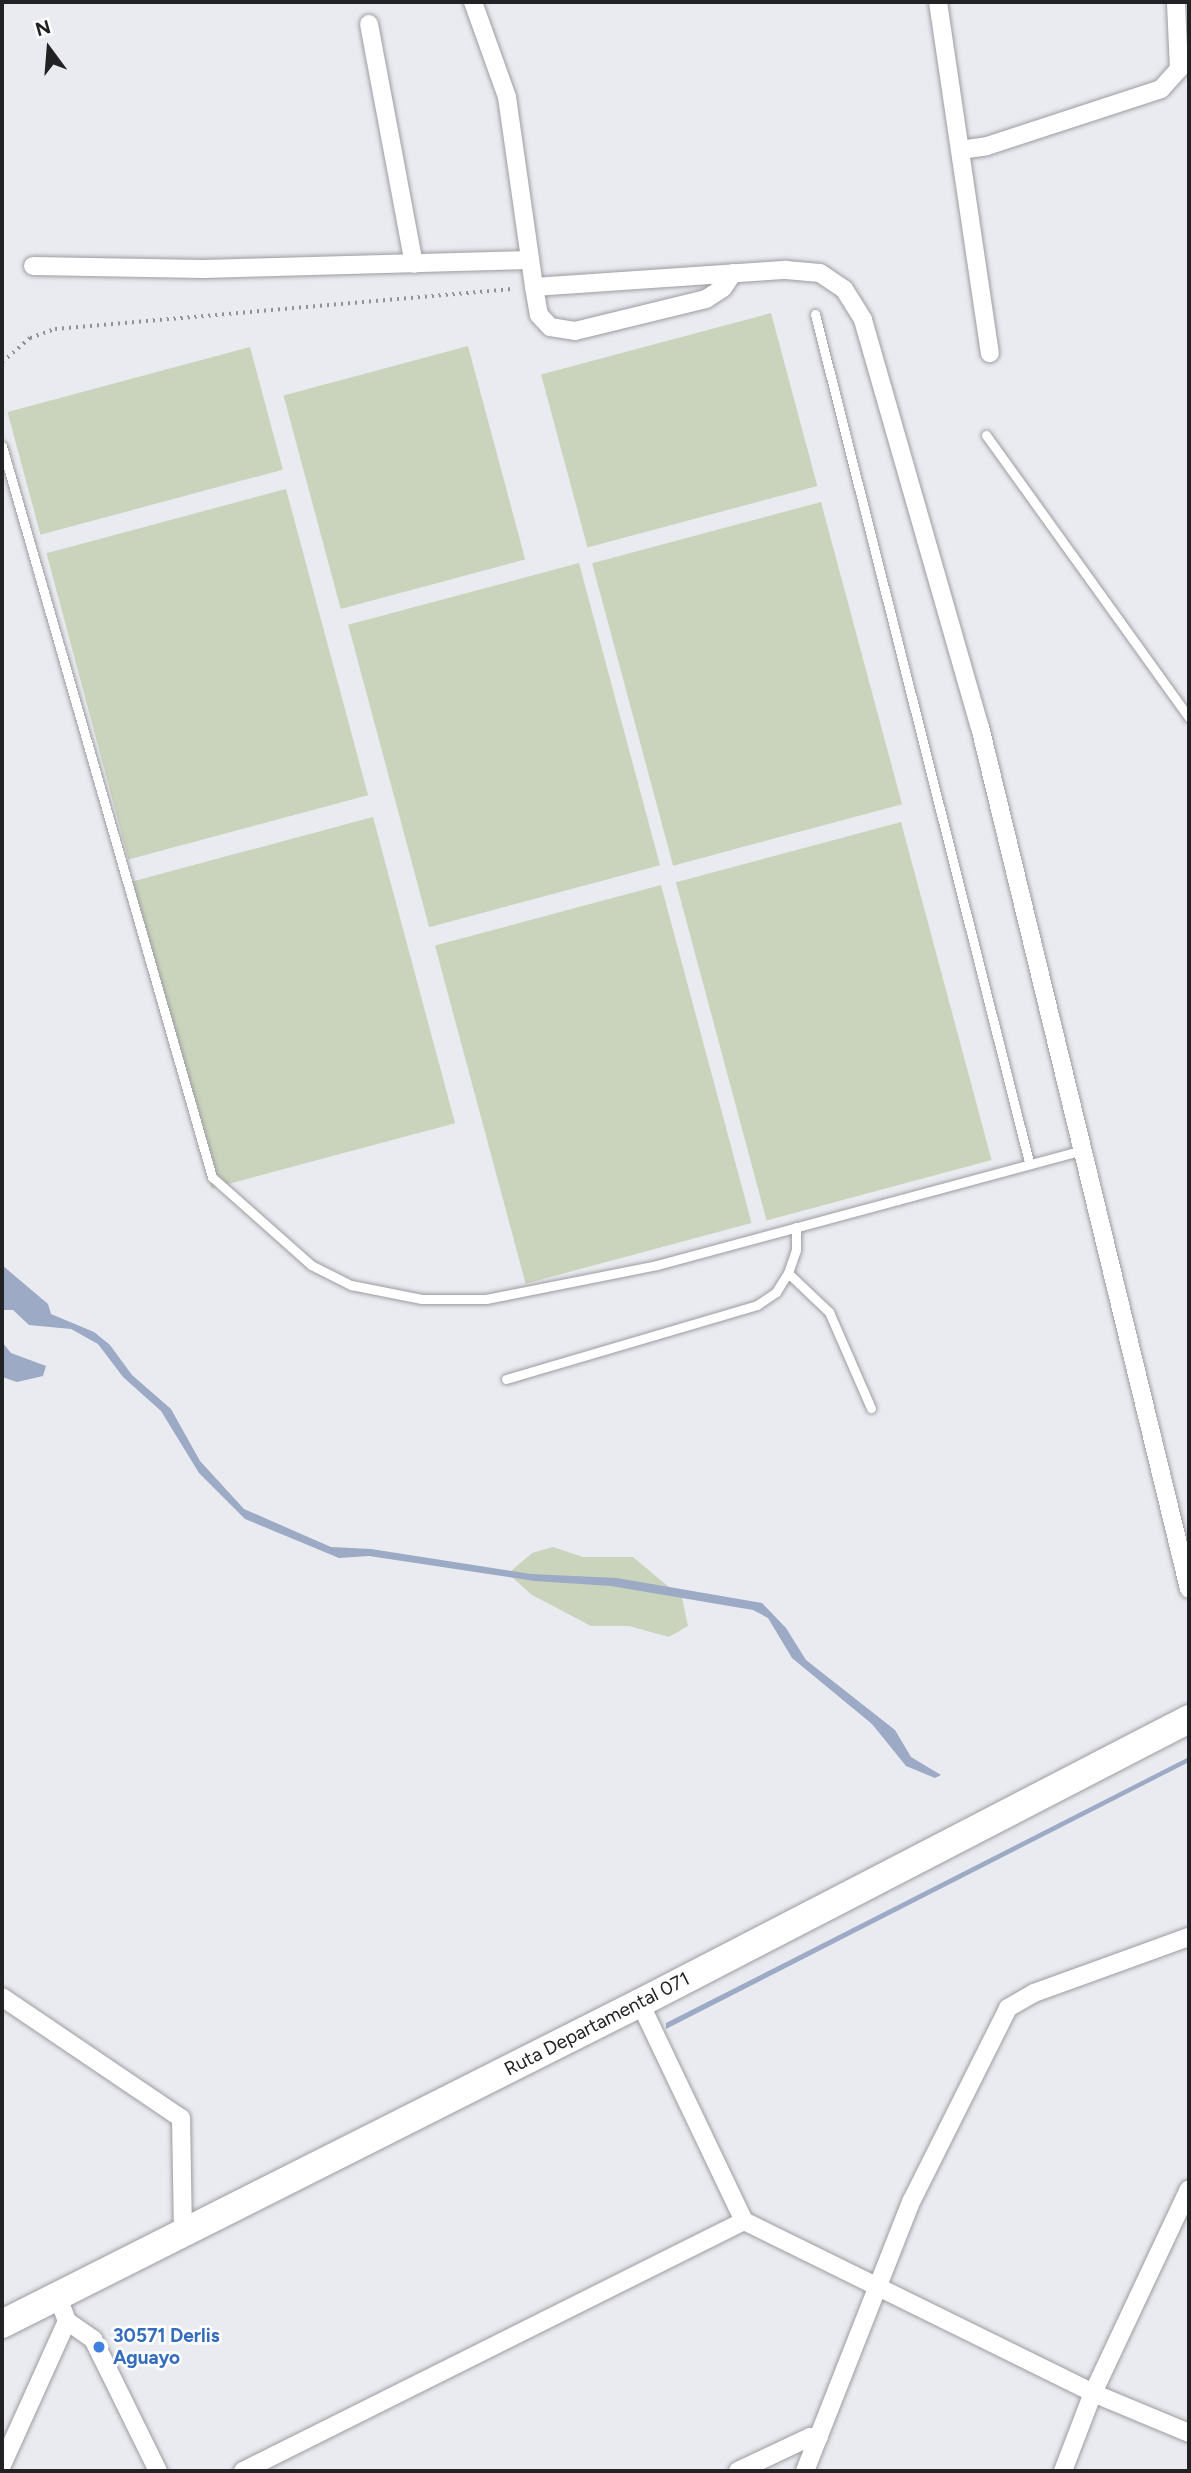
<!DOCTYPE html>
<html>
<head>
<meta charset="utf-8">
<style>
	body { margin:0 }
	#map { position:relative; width:1191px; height:2473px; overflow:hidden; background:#eaebf0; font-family:Figtree,sans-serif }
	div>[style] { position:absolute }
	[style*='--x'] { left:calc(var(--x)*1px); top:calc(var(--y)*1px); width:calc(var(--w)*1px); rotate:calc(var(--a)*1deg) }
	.green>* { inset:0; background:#cad4bc; transform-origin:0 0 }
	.water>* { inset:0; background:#9caac6 }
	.path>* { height:3.5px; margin-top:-1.75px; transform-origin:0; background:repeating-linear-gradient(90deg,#929396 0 2px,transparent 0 7px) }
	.roads { filter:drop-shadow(0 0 2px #9c9ca1) drop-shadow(0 0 2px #9c9ca1) }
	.lane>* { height:9px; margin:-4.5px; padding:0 4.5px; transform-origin:4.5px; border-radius:4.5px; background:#fff }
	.street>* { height:18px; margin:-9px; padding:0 9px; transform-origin:9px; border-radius:9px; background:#fff }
	.primary>* { height:28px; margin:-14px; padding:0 14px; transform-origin:14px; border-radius:14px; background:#fff }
	.dots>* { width:19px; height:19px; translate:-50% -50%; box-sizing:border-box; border:4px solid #fff; border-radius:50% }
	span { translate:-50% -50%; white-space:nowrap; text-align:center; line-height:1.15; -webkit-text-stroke:5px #fff; paint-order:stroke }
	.street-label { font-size:19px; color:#222224 }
	.shop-label { font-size:19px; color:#366cbe; font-weight:700 }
	.left { translate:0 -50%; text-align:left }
	.frame { position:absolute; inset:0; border:4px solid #222224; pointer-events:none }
	.north { position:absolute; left:14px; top:14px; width:70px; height:70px; -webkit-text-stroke:5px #fff; paint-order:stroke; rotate:344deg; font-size:19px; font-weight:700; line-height:28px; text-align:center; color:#222224 }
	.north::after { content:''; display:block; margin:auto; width:24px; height:32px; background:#222224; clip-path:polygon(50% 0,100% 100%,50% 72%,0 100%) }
</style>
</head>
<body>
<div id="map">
	<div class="green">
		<div style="left:771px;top:313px;width:179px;height:238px;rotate:75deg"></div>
		<div style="left:468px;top:346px;width:221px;height:191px;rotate:75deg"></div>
		<div style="left:250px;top:347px;width:127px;height:251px;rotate:75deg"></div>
		<div style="left:286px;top:489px;width:317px;height:248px;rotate:75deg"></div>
		<div style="left:821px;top:502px;width:313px;height:237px;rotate:75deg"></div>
		<div style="left:579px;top:563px;width:313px;height:239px;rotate:75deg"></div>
		<div style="left:373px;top:817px;width:317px;height:252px;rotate:75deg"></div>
		<div style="left:901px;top:822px;width:350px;height:233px;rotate:75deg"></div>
		<div style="left:661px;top:885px;width:350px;height:234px;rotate:75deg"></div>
		<div style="clip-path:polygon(553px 1547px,583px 1557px,633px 1557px,682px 1598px,688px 1626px,669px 1637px,629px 1626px,591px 1626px,532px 1595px,512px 1577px,511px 1571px,532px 1553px)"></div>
	</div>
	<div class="water">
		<div style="clip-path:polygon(2px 1265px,48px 1304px,51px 1314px,94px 1332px,110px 1345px,132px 1375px,171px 1409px,200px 1461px,244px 1509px,331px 1547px,371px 1549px,531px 1574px,617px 1578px,762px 1603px,786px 1628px,806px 1660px,895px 1730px,911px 1757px,941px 1775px,935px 1778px,906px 1766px,872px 1724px,792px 1658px,768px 1618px,753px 1610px,611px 1586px,535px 1581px,369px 1556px,339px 1558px,245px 1519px,199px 1473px,161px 1411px,123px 1377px,98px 1344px,71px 1329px,29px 1325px,13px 1310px,2px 1310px)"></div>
		<div style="clip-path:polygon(2px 1342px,11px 1353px,46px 1366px,43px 1376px,17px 1382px,2px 1377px)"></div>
		<div style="clip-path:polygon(1189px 1757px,1189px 1762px,666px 2029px,666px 2023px)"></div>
	</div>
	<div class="path">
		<div style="--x:2;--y:362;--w:37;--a:-41"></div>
		<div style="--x:30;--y:338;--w:27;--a:-20"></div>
		<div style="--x:55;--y:329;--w:461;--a:-5"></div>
	</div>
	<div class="roads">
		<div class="lane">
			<div style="--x:815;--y:314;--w:875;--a:75.84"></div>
			<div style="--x:986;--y:435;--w:348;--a:54.3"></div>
			<div style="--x:2;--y:446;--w:761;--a:73.97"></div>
			<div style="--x:212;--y:1177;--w:132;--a:41.6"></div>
			<div style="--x:311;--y:1265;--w:45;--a:26.6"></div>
			<div style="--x:351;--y:1285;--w:72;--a:11.2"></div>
			<div style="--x:422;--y:1299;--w:64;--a:0"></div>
			<div style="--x:486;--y:1299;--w:174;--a:-11.2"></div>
			<div style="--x:657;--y:1265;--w:440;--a:-15.1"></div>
			<div style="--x:788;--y:1273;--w:57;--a:43.6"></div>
			<div style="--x:829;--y:1312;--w:105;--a:66.4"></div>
			<div style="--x:506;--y:1379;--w:262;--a:-16.4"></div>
			<div style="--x:757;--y:1305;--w:23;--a:-34"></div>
			<div style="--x:776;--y:1292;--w:22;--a:-58"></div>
			<div style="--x:788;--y:1273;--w:24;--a:-71"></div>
			<div style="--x:796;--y:1250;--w:23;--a:-90"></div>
		</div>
		<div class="street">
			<div style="--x:473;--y:2;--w:101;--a:70.3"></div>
			<div style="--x:507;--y:97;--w:192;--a:81.9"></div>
			<div style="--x:534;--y:287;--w:28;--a:80"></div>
			<div style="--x:539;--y:315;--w:16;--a:47"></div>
			<div style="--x:550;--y:327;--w:25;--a:9"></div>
			<div style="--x:575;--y:331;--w:135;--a:-13.7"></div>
			<div style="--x:706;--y:299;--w:20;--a:-33"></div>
			<div style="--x:723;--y:288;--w:18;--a:-56"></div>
			<div style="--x:938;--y:2;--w:355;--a:81.6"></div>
			<div style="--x:369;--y:24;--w:244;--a:79.4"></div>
			<div style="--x:960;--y:150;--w:27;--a:-8"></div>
			<div style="--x:987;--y:146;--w:183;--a:-18.1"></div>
			<div style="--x:1161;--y:89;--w:27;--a:-48"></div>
			<div style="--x:1179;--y:69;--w:67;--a:-92.6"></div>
			<div style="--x:33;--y:266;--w:170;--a:1"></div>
			<div style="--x:203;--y:269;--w:326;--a:-1.6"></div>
			<div style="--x:534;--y:287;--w:253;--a:-3.9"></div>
			<div style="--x:786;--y:270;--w:34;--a:5"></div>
			<div style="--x:820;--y:273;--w:29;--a:34"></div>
			<div style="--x:844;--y:289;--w:36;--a:58"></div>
			<div style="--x:863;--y:320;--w:423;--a:74"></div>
			<div style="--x:980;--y:727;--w:887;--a:76.37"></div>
			<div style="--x:2;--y:1997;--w:216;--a:34.1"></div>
			<div style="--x:181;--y:2118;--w:115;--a:89"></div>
			<div style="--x:640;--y:2003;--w:242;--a:64.5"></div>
			<div style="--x:744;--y:2221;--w:389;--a:26.2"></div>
			<div style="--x:1093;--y:2393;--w:104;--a:22.6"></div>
			<div style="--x:67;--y:2321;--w:32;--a:35"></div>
			<div style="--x:93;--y:2339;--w:147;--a:63.8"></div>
			<div style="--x:2;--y:2465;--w:158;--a:-65.7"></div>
			<div style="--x:67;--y:2321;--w:26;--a:-111"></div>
			<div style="--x:243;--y:2471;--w:560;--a:-26.52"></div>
			<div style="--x:738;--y:2471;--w:80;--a:-25.3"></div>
			<div style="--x:810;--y:2437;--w:9;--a:0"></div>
			<div style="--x:805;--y:2471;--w:291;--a:-68.5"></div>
			<div style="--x:912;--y:2200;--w:215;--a:-63.4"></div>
			<div style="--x:1008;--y:2008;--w:30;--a:-30"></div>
			<div style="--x:1034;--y:1993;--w:165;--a:-19.9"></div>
			<div style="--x:1063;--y:2471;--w:84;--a:-69"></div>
			<div style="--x:1093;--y:2393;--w:225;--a:-64.8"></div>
		</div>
		<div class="primary">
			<div style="--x:2;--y:2324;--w:714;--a:-26.71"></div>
			<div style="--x:640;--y:2003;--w:618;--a:-27.35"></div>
		</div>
	</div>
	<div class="dots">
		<div style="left:99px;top:2347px;background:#3f7fe0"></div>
	</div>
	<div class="street-label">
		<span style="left:597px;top:2024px;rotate:-27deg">Ruta Departamental 071</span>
	</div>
	<div class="shop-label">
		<span class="left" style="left:113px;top:2347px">30571 Derlis<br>Aguayo</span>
	</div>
	<div class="frame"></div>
	<div class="north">N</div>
</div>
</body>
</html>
